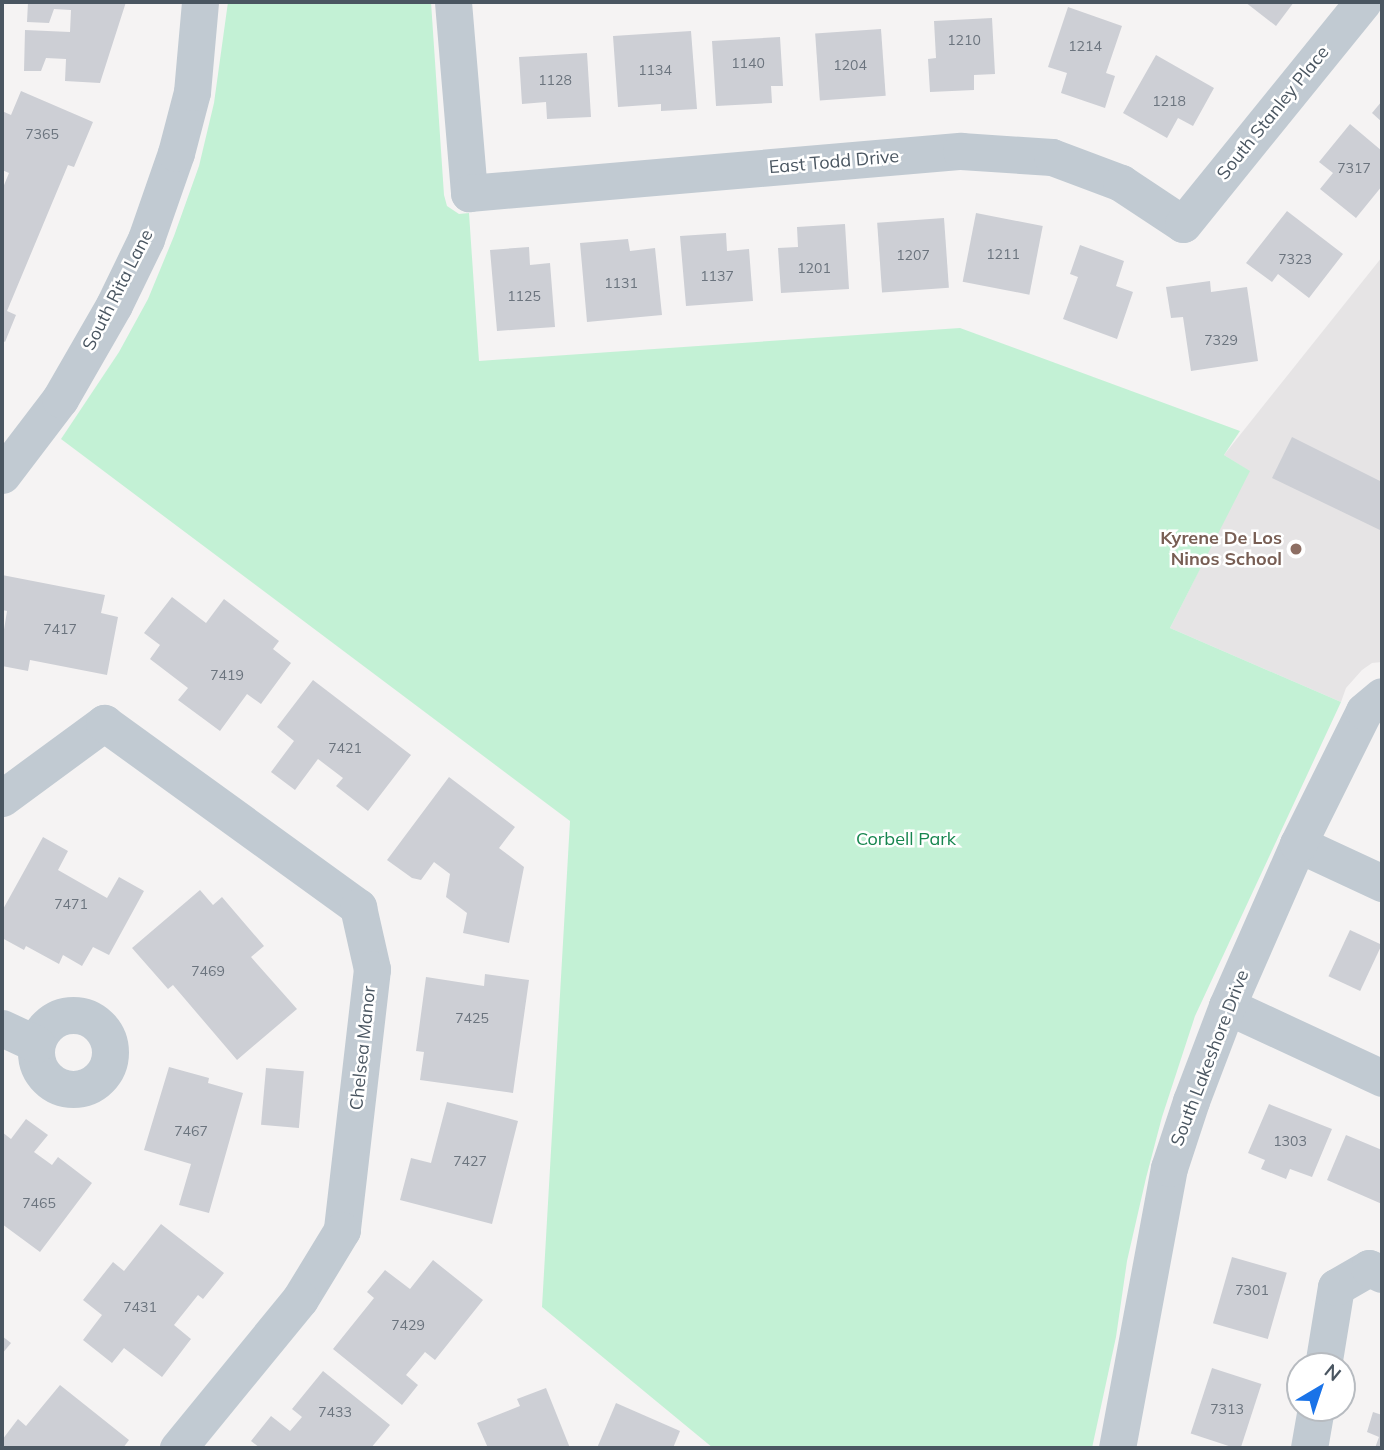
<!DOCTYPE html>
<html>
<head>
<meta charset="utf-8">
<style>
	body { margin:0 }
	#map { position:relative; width:1384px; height:1450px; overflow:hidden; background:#f5f3f3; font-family:Mulish,sans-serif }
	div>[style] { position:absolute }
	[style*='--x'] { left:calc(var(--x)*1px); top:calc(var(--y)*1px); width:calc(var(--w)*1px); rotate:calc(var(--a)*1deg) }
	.education>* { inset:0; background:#e6e4e5 }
	.green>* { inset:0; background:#c3f1d5 }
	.building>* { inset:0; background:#cdcfd5; transform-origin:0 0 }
	.minor>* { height:37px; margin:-18.5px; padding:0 18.5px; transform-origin:18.5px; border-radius:18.5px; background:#c1cad2 }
	.minor>.ring { margin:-18.5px; padding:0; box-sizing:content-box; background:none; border:37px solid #c1cad2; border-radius:50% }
	.dots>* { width:19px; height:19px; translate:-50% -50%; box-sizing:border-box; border:4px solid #fff; border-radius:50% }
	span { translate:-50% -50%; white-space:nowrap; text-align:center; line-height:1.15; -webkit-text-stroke:5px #fff; paint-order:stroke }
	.number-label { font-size:14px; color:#6b747e }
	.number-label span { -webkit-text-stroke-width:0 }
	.street-label { font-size:18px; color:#4a5661 }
	.education-label { font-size:18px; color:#785e54; font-weight:700 }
	.right { translate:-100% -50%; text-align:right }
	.park-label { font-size:18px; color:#17864f }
	.frame { position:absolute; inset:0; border:4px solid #4a5661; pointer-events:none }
	.north { position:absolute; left:1286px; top:1352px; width:70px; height:70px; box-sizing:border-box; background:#fff; border:2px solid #b7bbc0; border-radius:50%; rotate:39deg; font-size:19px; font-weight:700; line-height:28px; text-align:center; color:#4a5661 }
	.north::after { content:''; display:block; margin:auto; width:24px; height:32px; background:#1a73e8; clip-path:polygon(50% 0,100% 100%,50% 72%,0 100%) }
</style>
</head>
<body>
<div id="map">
	<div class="education">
		<div style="clip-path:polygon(1382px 257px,1382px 662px,1372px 663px,1362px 670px,1346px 688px,1341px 702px,1170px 628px,1249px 471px,1224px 455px)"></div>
	</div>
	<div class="green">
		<div style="clip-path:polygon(228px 2px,431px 2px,444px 195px,447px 206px,459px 214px,469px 213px,479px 361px,960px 328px,1240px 431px,1224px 455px,1250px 471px,1170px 628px,1341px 702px,1195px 1016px,1162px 1117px,1146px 1178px,1127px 1261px,1116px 1337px,1092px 1448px,713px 1448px,542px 1307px,570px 821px,61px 439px,119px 352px,148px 299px,174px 236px,199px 166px,214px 103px)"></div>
	</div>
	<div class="building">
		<div style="clip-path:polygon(28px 2px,126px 2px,100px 83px,65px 81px,66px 59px,46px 58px,41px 71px,24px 71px,25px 30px,70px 32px,71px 10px,54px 9px,49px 23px,27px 22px)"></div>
		<div style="clip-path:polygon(1245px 2px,1294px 2px,1276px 26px)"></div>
		<div style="clip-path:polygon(1068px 7px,1122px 26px,1106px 73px,1115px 76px,1105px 108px,1061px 93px,1067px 73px,1048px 67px)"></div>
		<div style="clip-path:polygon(992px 18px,995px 74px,974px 75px,974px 90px,930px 92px,928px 59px,936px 58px,934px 21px)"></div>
		<div style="left:881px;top:29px;width:67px;height:66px;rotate:86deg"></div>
		<div style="clip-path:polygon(691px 31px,697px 109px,661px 111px,661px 104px,618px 107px,613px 36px)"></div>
		<div style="clip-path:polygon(780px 37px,783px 86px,771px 86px,772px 103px,716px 106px,712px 41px)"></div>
		<div style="clip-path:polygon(587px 53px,591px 117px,547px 119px,546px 102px,522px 104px,519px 57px)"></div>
		<div style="clip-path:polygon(1156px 55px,1214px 88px,1193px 126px,1178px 118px,1167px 138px,1123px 113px)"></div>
		<div style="clip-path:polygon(21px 91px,93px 122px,74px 167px,68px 165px,7px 311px,16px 315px,5px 342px,2px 340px,2px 190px,9px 173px,2px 170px,2px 111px,11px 115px)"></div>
		<div style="clip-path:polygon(1382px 101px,1382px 122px,1372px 113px)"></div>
		<div style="clip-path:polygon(1350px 124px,1382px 151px,1382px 186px,1356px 218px,1320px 189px,1333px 173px,1319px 162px)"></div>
		<div style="clip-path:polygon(1287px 211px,1343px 254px,1309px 298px,1278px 274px,1272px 282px,1246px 263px)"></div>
		<div style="left:976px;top:213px;width:68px;height:70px;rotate:11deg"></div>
		<div style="left:944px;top:218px;width:70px;height:67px;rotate:86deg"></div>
		<div style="clip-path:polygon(845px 224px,849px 289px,781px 293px,778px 248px,798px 247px,797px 227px)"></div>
		<div style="clip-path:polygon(726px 233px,727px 251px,749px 249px,753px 301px,686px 306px,680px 236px)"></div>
		<div style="clip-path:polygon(628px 239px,630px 251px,655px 248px,662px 315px,587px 322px,580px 243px)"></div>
		<div style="clip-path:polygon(1080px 245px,1124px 261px,1116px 286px,1133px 292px,1117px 339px,1063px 319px,1078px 277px,1070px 274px)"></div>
		<div style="clip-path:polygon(529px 247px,530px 265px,550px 263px,555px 327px,497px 331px,490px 250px)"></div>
		<div style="clip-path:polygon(1210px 281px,1211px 292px,1247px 287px,1258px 361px,1191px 371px,1183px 317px,1171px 318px,1166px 287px)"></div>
		<div style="clip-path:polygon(1292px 437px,1382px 482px,1382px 531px,1272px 478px)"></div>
		<div style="clip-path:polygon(2px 575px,105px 595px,101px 613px,118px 617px,107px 675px,30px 660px,28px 671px,2px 666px,2px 642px,7px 611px,2px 610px)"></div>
		<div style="clip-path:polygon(172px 597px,206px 623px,224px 599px,279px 641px,273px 649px,291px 663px,261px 704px,247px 694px,220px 731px,178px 700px,188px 688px,150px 659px,160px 645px,144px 633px)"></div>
		<div style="clip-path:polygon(313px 680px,411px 755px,368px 811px,336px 786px,343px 778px,318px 759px,295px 790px,271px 772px,294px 741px,277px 727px)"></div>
		<div style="clip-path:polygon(449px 777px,515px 827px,499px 848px,524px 867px,509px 943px,463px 933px,467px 913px,446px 897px,450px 874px,434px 862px,421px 880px,412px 878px,387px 860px)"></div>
		<div style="clip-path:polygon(43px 837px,68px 851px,58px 870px,107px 898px,119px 877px,144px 891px,109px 955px,93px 947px,82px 966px,63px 955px,59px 964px,26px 946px,24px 950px,2px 938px,2px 911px)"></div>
		<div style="clip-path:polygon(200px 890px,213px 905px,222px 897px,264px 946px,251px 957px,297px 1009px,237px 1060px,173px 985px,168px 989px,132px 948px)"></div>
		<div style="left:1350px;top:930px;width:35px;height:51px;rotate:25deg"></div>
		<div style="clip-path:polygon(485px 974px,529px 980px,513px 1093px,420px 1080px,424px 1052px,416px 1051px,426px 977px,484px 986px)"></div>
		<div style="clip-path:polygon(169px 1067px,209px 1078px,208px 1083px,243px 1093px,209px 1213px,179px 1205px,191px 1164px,144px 1150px)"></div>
		<div style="left:266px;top:1068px;width:38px;height:57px;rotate:5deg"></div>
		<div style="clip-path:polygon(447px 1102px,518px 1121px,492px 1224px,400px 1200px,411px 1158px,431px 1163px)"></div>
		<div style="clip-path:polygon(1269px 1104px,1332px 1129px,1312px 1177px,1290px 1169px,1286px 1179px,1261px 1169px,1265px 1160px,1248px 1153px)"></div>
		<div style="clip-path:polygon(26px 1119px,48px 1135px,34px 1152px,52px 1165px,58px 1157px,92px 1183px,40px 1252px,2px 1224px,2px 1132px,11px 1139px)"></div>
		<div style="clip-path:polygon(1346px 1135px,1382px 1150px,1382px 1204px,1327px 1180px)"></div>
		<div style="clip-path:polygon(161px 1224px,224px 1273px,203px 1299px,198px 1295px,174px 1325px,191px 1339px,162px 1377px,124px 1348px,112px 1363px,83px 1340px,102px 1315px,83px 1300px,113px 1262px,124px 1271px)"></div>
		<div style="left:1232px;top:1257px;width:57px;height:69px;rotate:16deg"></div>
		<div style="clip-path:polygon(433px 1260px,483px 1300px,435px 1360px,425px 1352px,406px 1375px,418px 1385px,402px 1405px,333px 1349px,374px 1298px,367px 1292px,385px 1270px,410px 1289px)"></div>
		<div style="clip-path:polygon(2px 1336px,11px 1343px,2px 1354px)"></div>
		<div style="left:1212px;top:1368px;width:52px;height:69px;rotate:18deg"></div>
		<div style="clip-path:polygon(323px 1371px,390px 1425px,371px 1448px,260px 1448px,251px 1441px,271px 1416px,290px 1431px,302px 1417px,292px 1409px)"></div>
		<div style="clip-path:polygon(60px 1385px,129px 1440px,123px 1448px,2px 1448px,2px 1440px,18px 1419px,26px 1426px)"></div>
		<div style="clip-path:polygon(546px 1388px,570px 1448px,488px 1448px,477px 1423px,520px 1406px,517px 1399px)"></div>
		<div style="clip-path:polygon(616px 1403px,680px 1431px,673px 1448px,597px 1448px)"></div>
		<div style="clip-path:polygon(1373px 1412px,1382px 1415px,1382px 1448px,1375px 1448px,1379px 1437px,1367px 1432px)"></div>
	</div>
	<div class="minor">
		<div style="--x:453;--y:2;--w:192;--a:85.2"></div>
		<div style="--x:469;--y:193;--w:494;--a:-4.9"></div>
		<div style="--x:961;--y:151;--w:91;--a:3.8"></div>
		<div style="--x:1052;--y:157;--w:74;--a:20.6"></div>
		<div style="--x:1121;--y:183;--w:74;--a:33.5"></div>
		<div style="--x:1183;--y:224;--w:286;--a:-51"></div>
		<div style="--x:2;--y:475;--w:96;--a:-52.7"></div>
		<div style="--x:60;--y:399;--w:108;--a:-60.1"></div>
		<div style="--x:114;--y:305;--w:73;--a:-64.1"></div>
		<div style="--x:146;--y:239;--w:91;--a:-70.8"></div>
		<div style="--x:176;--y:153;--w:63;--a:-75.3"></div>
		<div style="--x:192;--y:92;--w:90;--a:-84.9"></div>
		<div style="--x:2;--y:798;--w:127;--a:-36.3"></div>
		<div style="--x:104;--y:723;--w:314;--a:35.9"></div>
		<div style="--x:358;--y:907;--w:64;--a:77.3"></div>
		<div style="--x:372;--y:969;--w:263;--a:96.6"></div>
		<div style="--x:342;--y:1230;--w:81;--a:121.3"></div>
		<div style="--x:300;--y:1299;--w:193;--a:129.3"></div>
		<div style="--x:1298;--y:844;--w:93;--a:24.9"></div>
		<div style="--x:1227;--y:1006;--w:171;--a:24.9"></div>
		<div class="ring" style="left:36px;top:1015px;width:37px;height:37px"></div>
		<div style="--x:2;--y:1028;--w:38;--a:25"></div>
		<div style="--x:1323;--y:1366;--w:80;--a:-80.7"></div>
		<div style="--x:1336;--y:1287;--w:38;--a:-30"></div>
		<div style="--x:1369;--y:1268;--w:14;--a:25"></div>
		<div style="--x:1117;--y:1448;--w:285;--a:-79.5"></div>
		<div style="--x:1169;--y:1168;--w:71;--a:-71.8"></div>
		<div style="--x:1191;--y:1101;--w:102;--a:-69.2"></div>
		<div style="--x:1227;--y:1006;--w:177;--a:-66.3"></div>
		<div style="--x:1298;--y:844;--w:148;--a:-63.6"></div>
		<div style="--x:1364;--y:711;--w:23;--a:-40"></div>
		<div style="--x:1309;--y:1448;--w:41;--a:-80.1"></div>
	</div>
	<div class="dots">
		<div style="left:1296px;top:549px;background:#8d6e63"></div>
	</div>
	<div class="number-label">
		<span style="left:964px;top:40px">1210</span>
		<span style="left:1085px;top:46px">1214</span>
		<span style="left:748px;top:63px">1140</span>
		<span style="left:850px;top:65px">1204</span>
		<span style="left:655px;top:70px">1134</span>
		<span style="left:555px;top:80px">1128</span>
		<span style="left:1169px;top:101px">1218</span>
		<span style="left:42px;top:134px">7365</span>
		<span style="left:1354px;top:168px">7317</span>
		<span style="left:1003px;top:254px">1211</span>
		<span style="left:913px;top:255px">1207</span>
		<span style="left:1295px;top:259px">7323</span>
		<span style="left:814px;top:268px">1201</span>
		<span style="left:717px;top:276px">1137</span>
		<span style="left:621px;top:283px">1131</span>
		<span style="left:524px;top:296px">1125</span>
		<span style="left:1221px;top:340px">7329</span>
		<span style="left:60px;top:629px">7417</span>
		<span style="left:227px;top:675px">7419</span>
		<span style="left:345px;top:748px">7421</span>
		<span style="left:71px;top:904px">7471</span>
		<span style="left:208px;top:971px">7469</span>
		<span style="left:472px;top:1018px">7425</span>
		<span style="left:191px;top:1131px">7467</span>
		<span style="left:1290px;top:1141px">1303</span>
		<span style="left:470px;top:1161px">7427</span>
		<span style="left:39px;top:1203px">7465</span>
		<span style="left:1252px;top:1290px">7301</span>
		<span style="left:140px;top:1307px">7431</span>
		<span style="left:408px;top:1325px">7429</span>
		<span style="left:1227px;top:1409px">7313</span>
		<span style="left:335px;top:1412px">7433</span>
	</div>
	<div class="street-label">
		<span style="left:1273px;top:113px;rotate:-51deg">South Stanley Place</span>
		<span style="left:834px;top:162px;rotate:-5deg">East Todd Drive</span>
		<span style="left:118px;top:290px;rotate:-63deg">South Rita Lane</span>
		<span style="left:363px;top:1048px;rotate:-84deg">Chelsea Manor</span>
		<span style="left:1210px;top:1058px;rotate:-69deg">South Lakeshore Drive</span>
	</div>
	<div class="education-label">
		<span class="right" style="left:1282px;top:549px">Kyrene De Los<br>Ninos School</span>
	</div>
	<div class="park-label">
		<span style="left:906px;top:839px">Corbell Park</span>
	</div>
	<div class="frame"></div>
	<div class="north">N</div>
</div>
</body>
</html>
